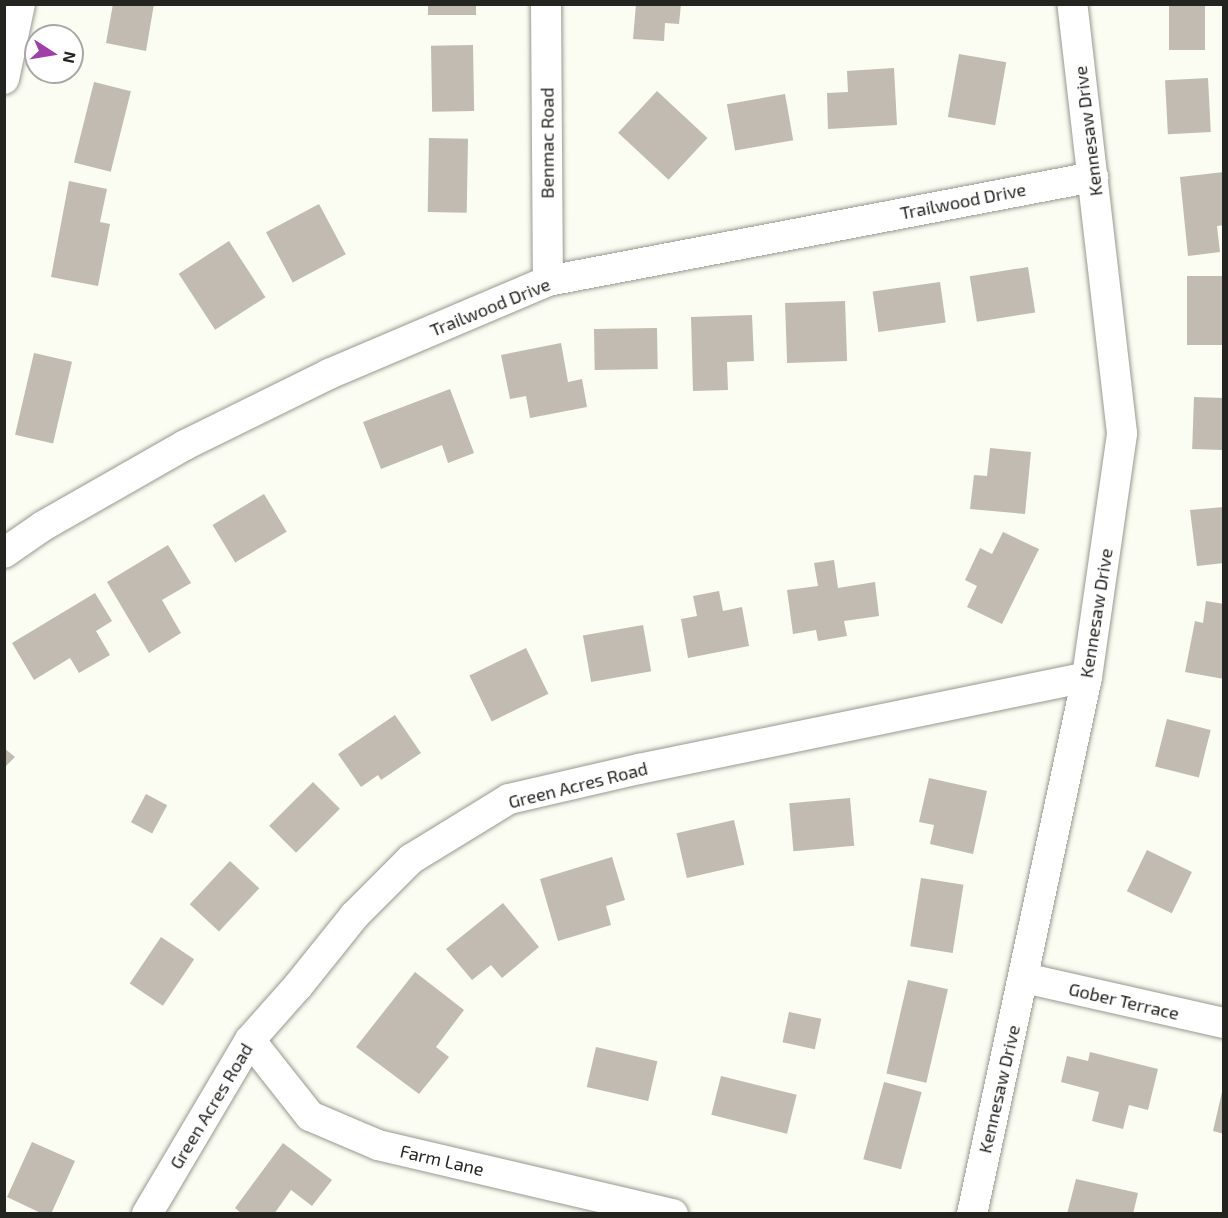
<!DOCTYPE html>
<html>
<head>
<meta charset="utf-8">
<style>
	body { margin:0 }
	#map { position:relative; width:1228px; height:1218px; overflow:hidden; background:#fbfcf2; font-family:"Exo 2",sans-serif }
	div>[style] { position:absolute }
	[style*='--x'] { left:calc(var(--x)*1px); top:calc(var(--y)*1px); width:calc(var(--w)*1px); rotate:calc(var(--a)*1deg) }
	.building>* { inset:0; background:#c1bbb2; transform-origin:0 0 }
	.roads { filter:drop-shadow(0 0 2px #989990) drop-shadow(0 0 2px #989990) }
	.minor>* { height:30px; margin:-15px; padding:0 15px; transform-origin:15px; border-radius:15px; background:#fff }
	span { translate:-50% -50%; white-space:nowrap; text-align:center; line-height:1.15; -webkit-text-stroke:6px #fff; paint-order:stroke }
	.street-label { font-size:18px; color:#242521 }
	.frame { position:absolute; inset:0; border:6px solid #242521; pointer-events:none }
	.north { position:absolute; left:24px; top:24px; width:60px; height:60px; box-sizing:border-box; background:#fff; border:2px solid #a7a8a6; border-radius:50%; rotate:102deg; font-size:16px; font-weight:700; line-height:24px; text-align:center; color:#242521 }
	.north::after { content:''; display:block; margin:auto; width:21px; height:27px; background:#9f3fa7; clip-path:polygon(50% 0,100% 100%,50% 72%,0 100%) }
</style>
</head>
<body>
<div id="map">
	<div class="building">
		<div style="clip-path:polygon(113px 4px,154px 4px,146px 51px,106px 43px)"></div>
		<div style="left:428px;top:4px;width:48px;height:11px"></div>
		<div style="clip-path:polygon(636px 4px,681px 4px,679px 24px,665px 23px,664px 41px,633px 39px)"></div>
		<div style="left:1169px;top:4px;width:36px;height:46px"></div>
		<div style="left:473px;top:45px;width:66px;height:42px;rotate:89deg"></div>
		<div style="left:959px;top:54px;width:48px;height:64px;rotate:10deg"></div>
		<div style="clip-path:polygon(894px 68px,897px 125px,828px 129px,827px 93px,848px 92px,847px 71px)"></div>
		<div style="left:1208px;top:78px;width:54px;height:43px;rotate:87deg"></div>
		<div style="left:94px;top:82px;width:38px;height:83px;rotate:14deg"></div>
		<div style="left:657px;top:91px;width:69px;height:57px;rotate:43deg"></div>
		<div style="left:785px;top:94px;width:47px;height:59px;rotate:80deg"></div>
		<div style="left:429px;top:138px;width:39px;height:74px;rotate:1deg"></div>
		<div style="clip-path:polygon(1224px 172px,1224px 225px,1217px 226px,1220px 252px,1188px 256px,1180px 177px)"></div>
		<div style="clip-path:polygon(69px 181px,107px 189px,100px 222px,110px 224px,98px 286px,51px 277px)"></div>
		<div style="left:319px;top:204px;width:57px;height:60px;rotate:62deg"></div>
		<div style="left:229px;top:241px;width:67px;height:60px;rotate:57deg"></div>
		<div style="left:1028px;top:267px;width:46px;height:59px;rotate:81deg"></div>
		<div style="left:1224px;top:276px;width:69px;height:37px;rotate:90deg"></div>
		<div style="left:940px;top:282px;width:41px;height:68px;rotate:82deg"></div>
		<div style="left:845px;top:301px;width:60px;height:60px;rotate:88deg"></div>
		<div style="clip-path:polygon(752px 315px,754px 361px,727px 362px,728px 390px,693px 391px,691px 317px)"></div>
		<div style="left:657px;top:328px;width:41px;height:63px;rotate:89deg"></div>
		<div style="clip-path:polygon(561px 343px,568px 382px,582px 379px,587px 407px,530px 418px,526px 396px,510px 399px,501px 355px)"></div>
		<div style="left:34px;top:353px;width:39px;height:84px;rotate:13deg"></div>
		<div style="clip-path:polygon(450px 389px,474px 453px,448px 463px,442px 445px,381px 469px,363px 422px)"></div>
		<div style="left:1194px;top:397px;width:30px;height:52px;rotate:2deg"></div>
		<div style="clip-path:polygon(990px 448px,1031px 452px,1025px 514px,970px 509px,974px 475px,987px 476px)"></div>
		<div style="left:264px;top:494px;width:44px;height:60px;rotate:59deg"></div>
		<div style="clip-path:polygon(1224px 507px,1224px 563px,1197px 566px,1190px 510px)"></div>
		<div style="clip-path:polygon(1003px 532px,1039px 549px,1002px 624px,967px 607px,977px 586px,965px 580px,980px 548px,992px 554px)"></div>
		<div style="clip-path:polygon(168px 545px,191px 583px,162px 600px,181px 633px,149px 653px,107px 582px)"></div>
		<div style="clip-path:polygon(834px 560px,838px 588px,875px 582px,879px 616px,844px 621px,847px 636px,818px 641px,816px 630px,793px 634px,787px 590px,818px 586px,814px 563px)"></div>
		<div style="clip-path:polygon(719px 591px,723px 611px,742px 607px,749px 646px,688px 658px,681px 619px,697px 616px,693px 596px)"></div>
		<div style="clip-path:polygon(95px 593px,112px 621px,96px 631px,110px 655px,79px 673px,70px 658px,34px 680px,12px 643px)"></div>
		<div style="clip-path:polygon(1206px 601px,1224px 604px,1224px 679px,1185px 672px,1195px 621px,1203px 623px)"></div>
		<div style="left:643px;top:625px;width:47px;height:61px;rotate:80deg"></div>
		<div style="left:526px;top:648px;width:51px;height:63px;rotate:64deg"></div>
		<div style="clip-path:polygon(395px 715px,421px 753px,381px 780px,378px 775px,361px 787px,338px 754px)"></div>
		<div style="left:1167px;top:719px;width:45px;height:49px;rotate:14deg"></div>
		<div style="clip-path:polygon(4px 748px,15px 757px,4px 768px)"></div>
		<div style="clip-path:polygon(929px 778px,987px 791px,973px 854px,930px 844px,934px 825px,919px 822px)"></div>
		<div style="left:313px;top:782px;width:38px;height:62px;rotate:45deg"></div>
		<div style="left:146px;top:794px;width:24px;height:32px;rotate:28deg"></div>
		<div style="left:850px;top:798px;width:48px;height:61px;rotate:85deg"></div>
		<div style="left:734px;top:820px;width:46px;height:59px;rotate:77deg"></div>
		<div style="left:1147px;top:850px;width:50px;height:46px;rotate:26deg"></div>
		<div style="clip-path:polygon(612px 857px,625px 900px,606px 906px,611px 925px,558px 941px,540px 879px)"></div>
		<div style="left:230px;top:861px;width:40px;height:59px;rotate:43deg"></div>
		<div style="left:921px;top:878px;width:43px;height:69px;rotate:9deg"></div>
		<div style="clip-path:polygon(503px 903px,539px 947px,502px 978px,491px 965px,472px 980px,446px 949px)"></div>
		<div style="left:161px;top:937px;width:40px;height:56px;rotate:34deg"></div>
		<div style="clip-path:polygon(415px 972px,464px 1010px,436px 1047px,449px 1057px,419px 1094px,356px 1047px)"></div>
		<div style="left:908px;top:980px;width:41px;height:96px;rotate:13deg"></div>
		<div style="left:789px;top:1012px;width:33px;height:31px;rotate:12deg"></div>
		<div style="left:596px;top:1047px;width:63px;height:41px;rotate:13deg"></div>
		<div style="clip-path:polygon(1090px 1052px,1158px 1069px,1148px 1110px,1129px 1105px,1123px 1129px,1092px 1121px,1099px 1092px,1061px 1082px,1067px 1056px,1088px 1061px)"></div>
		<div style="left:721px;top:1076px;width:78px;height:40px;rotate:14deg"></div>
		<div style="left:884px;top:1082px;width:39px;height:80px;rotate:15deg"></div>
		<div style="clip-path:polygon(1222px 1092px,1224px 1093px,1224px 1134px,1213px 1131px)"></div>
		<div style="clip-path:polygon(32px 1142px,75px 1161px,51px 1214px,43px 1214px,7px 1197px)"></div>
		<div style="clip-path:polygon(283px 1143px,332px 1180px,312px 1206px,291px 1190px,274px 1214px,242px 1214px,235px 1208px)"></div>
		<div style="clip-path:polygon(1076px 1179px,1138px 1193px,1133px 1214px,1067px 1214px)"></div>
	</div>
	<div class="roads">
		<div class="minor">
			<div style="--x:546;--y:4;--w:277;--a:89.6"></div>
			<div style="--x:4;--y:79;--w:77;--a:-78"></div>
			<div style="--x:4;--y:553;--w:47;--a:-34.7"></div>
			<div style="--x:43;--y:526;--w:163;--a:-29.7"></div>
			<div style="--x:185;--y:445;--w:161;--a:-26.2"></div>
			<div style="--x:329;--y:374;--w:238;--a:-23"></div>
			<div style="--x:548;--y:281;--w:555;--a:-10.8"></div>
			<div style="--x:1024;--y:978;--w:205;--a:12.7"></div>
			<div style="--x:250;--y:1040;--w:97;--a:51.7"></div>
			<div style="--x:310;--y:1116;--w:74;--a:23.1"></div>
			<div style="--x:378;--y:1145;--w:303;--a:13.2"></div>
			<div style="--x:147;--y:1214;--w:202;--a:-59.4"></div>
			<div style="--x:250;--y:1040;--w:72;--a:-48.4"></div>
			<div style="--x:298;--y:986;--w:90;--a:-51.3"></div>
			<div style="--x:354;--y:916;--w:81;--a:-45"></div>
			<div style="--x:411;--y:859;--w:115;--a:-31.5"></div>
			<div style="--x:509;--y:799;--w:133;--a:-13"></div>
			<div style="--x:639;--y:769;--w:457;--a:-11.6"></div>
			<div style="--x:972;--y:1214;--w:549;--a:-77.91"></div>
			<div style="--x:1087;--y:677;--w:246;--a:-81.8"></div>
			<div style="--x:1122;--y:433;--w:432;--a:-96.6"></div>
		</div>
	</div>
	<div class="street-label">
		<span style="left:1088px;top:131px;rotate:-97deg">Kennesaw Drive</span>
		<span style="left:547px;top:143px;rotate:-90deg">Benmac Road</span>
		<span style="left:963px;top:201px;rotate:-11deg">Trailwood Drive</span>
		<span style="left:490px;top:307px;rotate:-22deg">Trailwood Drive</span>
		<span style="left:1096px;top:613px;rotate:-81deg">Kennesaw Drive</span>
		<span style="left:578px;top:785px;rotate:-14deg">Green Acres Road</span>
		<span style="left:1124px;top:1001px;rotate:13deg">Gober Terrace</span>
		<span style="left:999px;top:1089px;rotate:-77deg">Kennesaw Drive</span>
		<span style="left:211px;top:1106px;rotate:-59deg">Green Acres Road</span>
		<span style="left:442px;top:1160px;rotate:13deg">Farm Lane</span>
	</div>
	<div class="frame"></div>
	<div class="north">N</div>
</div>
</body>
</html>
